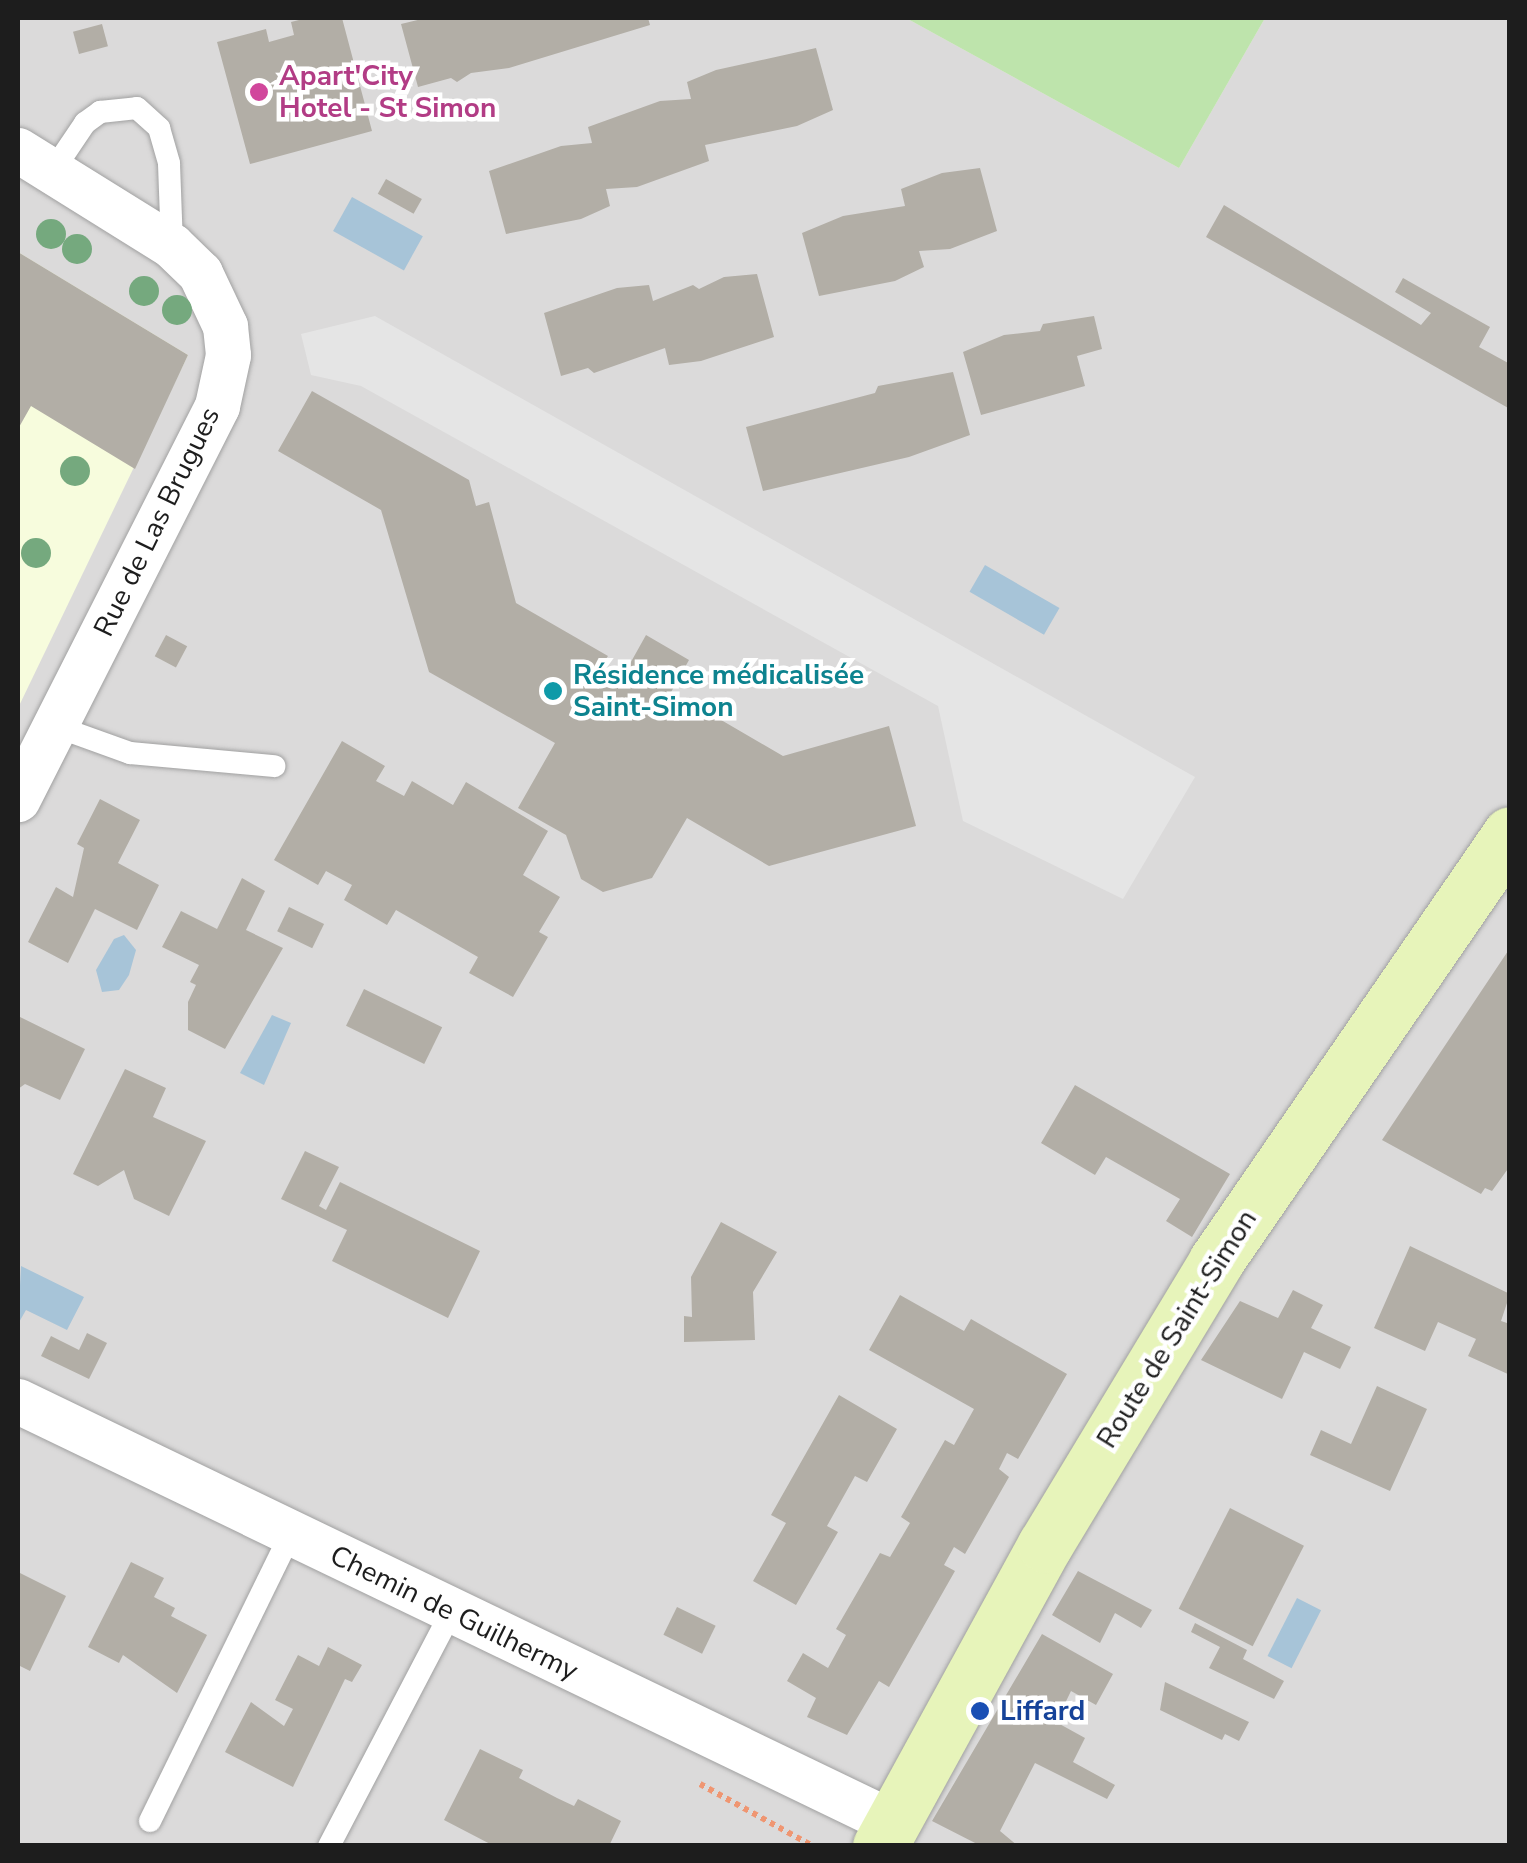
<!DOCTYPE html>
<html>
<head>
<meta charset="utf-8">
<style>
	body { margin:0 }
	#map { position:relative; width:1527px; height:1863px; overflow:hidden; background:#edece3; font-family:"Nunito Sans",sans-serif }
	div>[style] { position:absolute }
	[style*='--x'] { left:calc(var(--x)*1px); top:calc(var(--y)*1px); width:calc(var(--w)*1px); rotate:calc(var(--a)*1deg) }
	.residential>* { inset:0; background:#dbdada }
	.education>* { inset:0; background:#f7fcdd }
	.grass>* { inset:0; background:#bee4ac }
	.parking>* { inset:0; background:#e5e5e5 }
	.water>* { inset:0; background:#a7c4d8; transform-origin:0 0 }
	.building>* { inset:0; background:#b2aea6; transform-origin:0 0 }
	.path>* { height:6px; margin-top:-3px; transform-origin:0; background:repeating-linear-gradient(90deg,#ef9672 0 5px,transparent 0 10px) }
	.roads { filter:drop-shadow(0 0 2px #a1a1a1) drop-shadow(0 0 2px #a1a1a1) }
	.lane>* { height:22px; margin:-11px; padding:0 11px; transform-origin:11px; border-radius:11px; background:#fff }
	.street>* { height:45px; margin:-22.5px; padding:0 22.5px; transform-origin:22.5px; border-radius:22.5px; background:#fff }
	.secondary>* { height:55px; margin:-27.5px; padding:0 27.5px; transform-origin:27.5px; border-radius:27.5px; background:#e7f4ba }
	.trees>* { width:30px; height:30px; margin:-15px; border-radius:50%; background:#75a97e }
	.dots>* { width:28px; height:28px; translate:-50% -50%; box-sizing:border-box; border:5px solid #fff; border-radius:50% }
	span { translate:-50% -50%; white-space:nowrap; text-align:center; line-height:1.15; -webkit-text-stroke:9px #fff; paint-order:stroke }
	.hotel-label { font-size:28px; color:#b23c85; font-weight:700 }
	.left { translate:0 -50%; text-align:left }
	.street-label { font-size:28px; color:#1d1d1d }
	.culture-label { font-size:28px; color:#0d838f; font-weight:700 }
	.transit-label { font-size:28px; color:#164399; font-weight:700 }
	.frame { position:absolute; inset:0; border:20px solid #1d1d1d; pointer-events:none }
</style>
</head>
<body>
<div id="map">
	<div class="residential">
		<div style="clip-path:polygon(18px 18px,906px 18px,1179px 168px,1265px 18px,1509px 18px,1509px 1845px,18px 1845px)"></div>
	</div>
	<div class="education">
		<div style="clip-path:polygon(18px 252px,188px 355px,18px 708px)"></div>
	</div>
	<div class="grass">
		<div style="clip-path:polygon(906px 18px,1265px 18px,1179px 168px)"></div>
	</div>
	<div class="parking">
		<div style="clip-path:polygon(375px 316px,1195px 777px,1123px 899px,963px 821px,938px 706px,361px 386px,311px 375px,301px 334px)"></div>
	</div>
	<div class="water">
		<div style="left:352px;top:197px;width:81px;height:39px;rotate:29deg"></div>
		<div style="left:985px;top:565px;width:86px;height:31px;rotate:30deg"></div>
		<div style="clip-path:polygon(124px 935px,136px 950px,129px 975px,119px 990px,102px 992px,96px 970px,114px 939px)"></div>
		<div style="clip-path:polygon(272px 1015px,291px 1023px,264px 1085px,240px 1073px)"></div>
		<div style="clip-path:polygon(21px 1266px,84px 1297px,67px 1330px,26px 1310px,18px 1324px)"></div>
		<div style="left:1297px;top:1598px;width:27px;height:65px;rotate:27deg"></div>
	</div>
	<div class="building">
		<div style="clip-path:polygon(307px 18px,342px 18px,372px 131px,250px 164px,217px 42px,266px 29px,269px 42px,294px 35px,291px 22px)"></div>
		<div style="clip-path:polygon(426px 18px,648px 18px,650px 25px,509px 68px,471px 73px,457px 82px,451px 78px,418px 87px,401px 24px)"></div>
		<div style="left:102px;top:24px;width:23px;height:30px;rotate:75deg"></div>
		<div style="clip-path:polygon(816px 48px,833px 110px,797px 126px,705px 145px,709px 161px,637px 187px,606px 189px,610px 206px,581px 219px,506px 234px,489px 171px,561px 146px,592px 143px,588px 127px,660px 101px,691px 99px,687px 82px,716px 70px)"></div>
		<div style="clip-path:polygon(980px 168px,997px 231px,950px 249px,919px 251px,924px 267px,895px 281px,819px 296px,802px 233px,843px 216px,905px 206px,901px 189px,942px 173px)"></div>
		<div style="left:386px;top:179px;width:41px;height:17px;rotate:29deg"></div>
		<div style="clip-path:polygon(1224px 205px,1421px 325px,1431px 313px,1395px 292px,1403px 278px,1490px 327px,1479px 347px,1510px 364px,1510px 409px,1206px 237px)"></div>
		<div style="clip-path:polygon(18px 252px,188px 355px,135px 469px,31px 406px,18px 429px)"></div>
		<div style="clip-path:polygon(757px 274px,774px 337px,701px 361px,669px 365px,665px 348px,594px 373px,588px 368px,561px 376px,544px 313px,617px 288px,649px 285px,653px 301px,693px 285px,699px 289px,724px 277px)"></div>
		<div style="clip-path:polygon(1094px 316px,1102px 349px,1077px 356px,1085px 386px,981px 415px,963px 352px,1004px 335px,1040px 331px,1043px 324px)"></div>
		<div style="clip-path:polygon(953px 372px,970px 435px,909px 457px,763px 491px,746px 427px,875px 393px,878px 386px)"></div>
		<div style="clip-path:polygon(312px 391px,469px 480px,476px 506px,489px 502px,516px 603px,608px 656px,601px 666px,622px 678px,646px 635px,689px 660px,665px 703px,686px 715px,692px 703px,783px 756px,889px 726px,916px 826px,769px 866px,687px 818px,652px 878px,603px 892px,581px 879px,566px 835px,518px 808px,555px 743px,429px 672px,381px 510px,278px 451px)"></div>
		<div style="left:166px;top:635px;width:24px;height:24px;rotate:28deg"></div>
		<div style="clip-path:polygon(342px 741px,385px 766px,376px 781px,404px 796px,412px 781px,453px 805px,466px 782px,548px 831px,523px 875px,560px 897px,539px 932px,548px 937px,513px 997px,469px 973px,478px 957px,396px 910px,387px 925px,344px 900px,352px 885px,326px 871px,318px 885px,274px 860px)"></div>
		<div style="clip-path:polygon(100px 799px,140px 820px,118px 863px,159px 885px,137px 930px,95px 909px,68px 963px,28px 942px,56px 887px,73px 897px,84px 848px,77px 844px)"></div>
		<div style="clip-path:polygon(242px 878px,265px 891px,246px 930px,283px 948px,225px 1049px,188px 1030px,188px 1002px,196px 985px,190px 982px,199px 965px,162px 947px,181px 911px,217px 929px)"></div>
		<div style="left:289px;top:907px;width:39px;height:27px;rotate:26deg"></div>
		<div style="clip-path:polygon(1510px 948px,1510px 1166px,1492px 1191px,1485px 1188px,1481px 1194px,1382px 1140px)"></div>
		<div style="left:364px;top:989px;width:87px;height:41px;rotate:26deg"></div>
		<div style="clip-path:polygon(18px 1016px,85px 1049px,60px 1100px,25px 1084px,18px 1089px)"></div>
		<div style="clip-path:polygon(125px 1069px,166px 1088px,153px 1117px,206px 1141px,169px 1216px,134px 1199px,124px 1170px,98px 1186px,73px 1174px)"></div>
		<div style="clip-path:polygon(1075px 1085px,1230px 1174px,1192px 1237px,1166px 1221px,1180px 1199px,1106px 1157px,1095px 1175px,1041px 1143px)"></div>
		<div style="clip-path:polygon(305px 1151px,339px 1167px,319px 1206px,326px 1210px,340px 1182px,480px 1251px,448px 1318px,332px 1261px,347px 1230px,281px 1199px)"></div>
		<div style="clip-path:polygon(721px 1222px,777px 1252px,753px 1292px,755px 1340px,684px 1342px,684px 1316px,692px 1317px,691px 1277px)"></div>
		<div style="clip-path:polygon(1410px 1246px,1510px 1294px,1501px 1321px,1510px 1324px,1510px 1375px,1468px 1356px,1476px 1339px,1438px 1322px,1425px 1351px,1374px 1328px)"></div>
		<div style="clip-path:polygon(1293px 1290px,1323px 1305px,1311px 1328px,1351px 1347px,1340px 1369px,1304px 1352px,1282px 1399px,1201px 1360px,1240px 1301px,1278px 1318px)"></div>
		<div style="clip-path:polygon(900px 1295px,964px 1331px,971px 1319px,1067px 1374px,1018px 1459px,1007px 1453px,999px 1469px,1009px 1477px,965px 1554px,954px 1547px,944px 1565px,955px 1571px,889px 1687px,879px 1681px,847px 1735px,807px 1717px,816px 1698px,787px 1681px,803px 1653px,828px 1668px,846px 1635px,836px 1629px,880px 1553px,890px 1557px,910px 1523px,901px 1517px,945px 1440px,954px 1445px,974px 1409px,869px 1350px)"></div>
		<div style="clip-path:polygon(87px 1333px,107px 1343px,89px 1379px,41px 1356px,51px 1336px,79px 1350px)"></div>
		<div style="clip-path:polygon(1377px 1386px,1427px 1409px,1390px 1491px,1310px 1455px,1321px 1430px,1351px 1444px)"></div>
		<div style="clip-path:polygon(839px 1395px,897px 1429px,867px 1482px,855px 1476px,827px 1526px,838px 1532px,796px 1605px,753px 1581px,786px 1523px,771px 1515px)"></div>
		<div style="left:1230px;top:1508px;width:83px;height:113px;rotate:27deg"></div>
		<div style="clip-path:polygon(131px 1562px,164px 1578px,154px 1597px,175px 1608px,171px 1616px,207px 1635px,177px 1693px,123px 1655px,119px 1663px,88px 1647px)"></div>
		<div style="clip-path:polygon(1078px 1571px,1152px 1610px,1141px 1628px,1115px 1613px,1100px 1643px,1052px 1615px)"></div>
		<div style="clip-path:polygon(18px 1572px,66px 1596px,30px 1671px,18px 1665px)"></div>
		<div style="left:677px;top:1607px;width:43px;height:31px;rotate:26deg"></div>
		<div style="clip-path:polygon(1195px 1623px,1247px 1650px,1243px 1659px,1284px 1681px,1274px 1699px,1209px 1668px,1220px 1647px,1191px 1632px)"></div>
		<div style="clip-path:polygon(1042px 1634px,1113px 1674px,1096px 1705px,1071px 1691px,1056px 1722px,1085px 1738px,1073px 1762px,1115px 1785px,1107px 1799px,1035px 1763px,1000px 1831px,1018px 1846px,981px 1846px,932px 1821px)"></div>
		<div style="clip-path:polygon(328px 1647px,362px 1665px,352px 1682px,345px 1679px,293px 1787px,225px 1752px,251px 1702px,284px 1726px,293px 1709px,275px 1700px,298px 1655px,319px 1666px)"></div>
		<div style="clip-path:polygon(1165px 1682px,1249px 1722px,1239px 1741px,1225px 1734px,1222px 1740px,1160px 1710px)"></div>
		<div style="clip-path:polygon(480px 1749px,523px 1770px,519px 1778px,557px 1798px,574px 1806px,578px 1799px,621px 1821px,609px 1846px,494px 1846px,444px 1820px)"></div>
	</div>
	<div class="path">
		<div style="--x:700;--y:1784;--w:129;--a:28.8"></div>
	</div>
	<div class="roads">
		<div class="lane">
			<div style="--x:52;--y:172;--w:59;--a:-56"></div>
			<div style="--x:85;--y:123;--w:19;--a:-36"></div>
			<div style="--x:100;--y:112;--w:37;--a:-6"></div>
			<div style="--x:137;--y:108;--w:30;--a:42"></div>
			<div style="--x:159;--y:128;--w:37;--a:74"></div>
			<div style="--x:169;--y:164;--w:82;--a:87.9"></div>
			<div style="--x:55;--y:726;--w:80;--a:19.8"></div>
			<div style="--x:130;--y:753;--w:145;--a:5.2"></div>
			<div style="--x:150;--y:1821;--w:321;--a:-63.9"></div>
			<div style="--x:329;--y:1846;--w:265;--a:-62.4"></div>
		</div>
		<div class="street">
			<div style="--x:18;--y:150;--w:181;--a:31.9"></div>
			<div style="--x:172;--y:246;--w:39;--a:44"></div>
			<div style="--x:200;--y:273;--w:59;--a:64.7"></div>
			<div style="--x:225;--y:326;--w:29;--a:84"></div>
			<div style="--x:228;--y:355;--w:52;--a:102.2"></div>
			<div style="--x:217;--y:406;--w:441;--a:116.9"></div>
			<div style="--x:18;--y:1401;--w:970;--a:25.72"></div>
		</div>
		<div class="secondary">
			<div style="--x:880;--y:1846;--w:343;--a:-61.3"></div>
			<div style="--x:1045;--y:1545;--w:332;--a:-58.9"></div>
			<div style="--x:1216;--y:1261;--w:518;--a:-55.45"></div>
		</div>
	</div>
	<div class="trees">
		<div style="left:51px;top:234px"></div>
		<div style="left:77px;top:249px"></div>
		<div style="left:144px;top:291px"></div>
		<div style="left:177px;top:310px"></div>
		<div style="left:75px;top:471px"></div>
		<div style="left:36px;top:553px"></div>
	</div>
	<div class="dots">
		<div style="left:259px;top:92px;background:#d1479c"></div>
		<div style="left:553px;top:691px;background:#0f9aa8"></div>
		<div style="left:980px;top:1711px;background:#1a4fb4"></div>
	</div>
	<div class="hotel-label">
		<span class="left" style="left:279px;top:92px">Apart'City<br>Hotel - St Simon</span>
	</div>
	<div class="street-label">
		<span style="left:157px;top:522px;rotate:-64deg">Rue de Las Brugues</span>
		<span style="left:1177px;top:1329px;rotate:-58deg">Route de Saint-Simon</span>
		<span style="left:454px;top:1613px;rotate:26deg">Chemin de Guilhermy</span>
	</div>
	<div class="culture-label">
		<span class="left" style="left:573px;top:691px">Résidence médicalisée<br>Saint-Simon</span>
	</div>
	<div class="transit-label">
		<span class="left" style="left:1000px;top:1711px">Liffard</span>
	</div>
	<div class="frame"></div>
</div>
</body>
</html>
